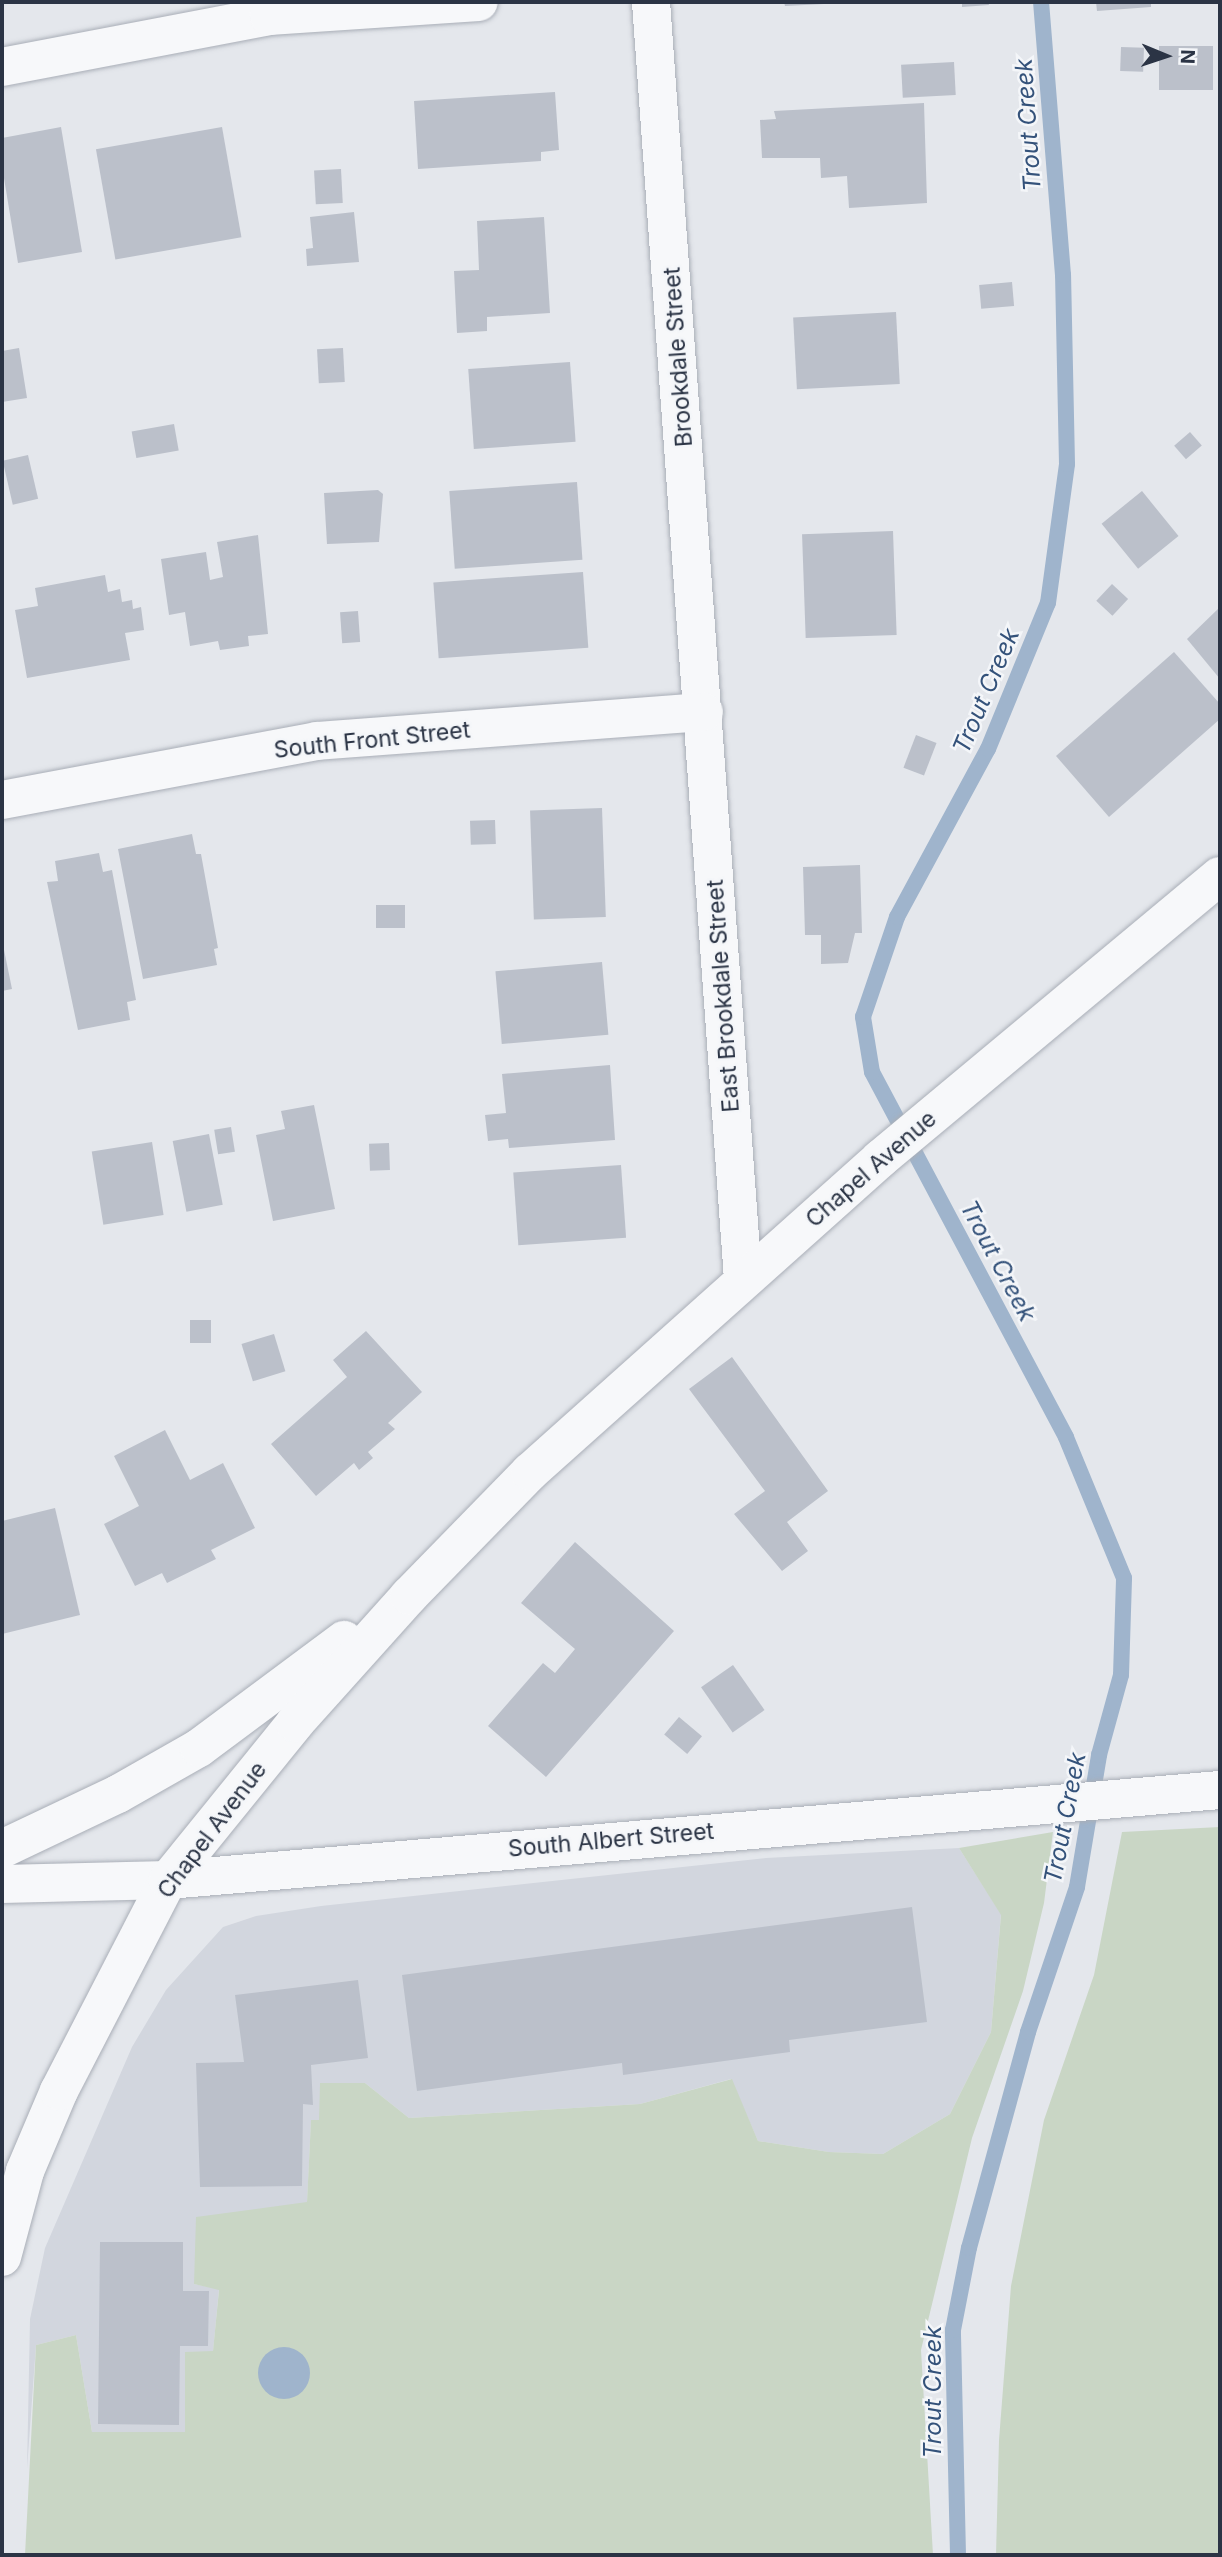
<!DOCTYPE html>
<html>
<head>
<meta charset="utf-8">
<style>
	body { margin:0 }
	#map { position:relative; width:1222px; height:2557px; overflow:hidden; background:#e4e7ec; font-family:Inter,sans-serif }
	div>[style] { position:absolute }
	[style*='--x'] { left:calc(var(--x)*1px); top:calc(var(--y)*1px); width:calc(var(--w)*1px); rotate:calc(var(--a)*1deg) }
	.built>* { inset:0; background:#d2d6de }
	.green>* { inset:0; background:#c9d6c5 }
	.water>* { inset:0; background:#9fb4cc }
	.round { border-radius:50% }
	.stream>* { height:16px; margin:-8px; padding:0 8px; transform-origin:8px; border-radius:8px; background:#9fb4cc }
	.building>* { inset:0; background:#bbc0ca; transform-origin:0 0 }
	.roads { filter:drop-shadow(0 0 2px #a9aeb7) drop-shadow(0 0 2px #a9aeb7) }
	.minor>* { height:38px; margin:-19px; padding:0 19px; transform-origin:19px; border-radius:19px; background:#f7f8fa }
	span { translate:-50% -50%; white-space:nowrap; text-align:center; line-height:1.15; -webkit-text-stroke:5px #f4f6f9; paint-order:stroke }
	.street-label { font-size:23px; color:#2b3445 }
	.water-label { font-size:24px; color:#34527a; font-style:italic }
	.frame { position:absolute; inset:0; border:4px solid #2b3445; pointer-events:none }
	.north { position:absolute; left:1131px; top:21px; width:70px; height:70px; -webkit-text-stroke:5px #f4f6f9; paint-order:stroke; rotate:92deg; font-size:19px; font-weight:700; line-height:28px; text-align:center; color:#2b3445 }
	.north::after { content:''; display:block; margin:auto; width:24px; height:32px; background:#2b3445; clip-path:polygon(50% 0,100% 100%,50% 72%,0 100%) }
</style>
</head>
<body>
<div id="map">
	<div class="built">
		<div style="clip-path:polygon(959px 1848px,1001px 1914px,991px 2032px,950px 2114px,883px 2154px,829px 2152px,758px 2141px,731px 2079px,640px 2104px,409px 2118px,365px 2083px,319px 2120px,311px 2121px,307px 2203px,194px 2284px,219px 2289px,213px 2352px,185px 2353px,185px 2432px,92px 2432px,76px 2335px,36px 2345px,27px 2469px,30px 2319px,45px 2248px,132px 2047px,166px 1990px,223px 1927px,256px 1916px,321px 1906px,766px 1858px)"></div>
	</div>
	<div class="green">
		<div style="clip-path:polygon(1220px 1827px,1220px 2555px,996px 2555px,999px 2440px,1011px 2286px,1044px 2120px,1094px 1975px,1122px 1832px)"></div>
		<div style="clip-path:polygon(1053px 1832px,1044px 1903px,1023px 1991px,972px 2138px,921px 2350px,933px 2555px,25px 2555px,36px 2345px,76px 2335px,92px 2432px,185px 2432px,185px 2352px,213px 2351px,219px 2290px,194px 2284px,196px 2217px,307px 2202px,311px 2120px,319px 2120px,320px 2083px,365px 2083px,409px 2118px,640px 2104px,732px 2079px,758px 2141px,829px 2152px,883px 2154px,950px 2114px,991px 2032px,1001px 1915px,959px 1848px)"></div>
	</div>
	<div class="water">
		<div class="round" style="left:258px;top:2347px;width:52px;height:52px"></div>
	</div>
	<div class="stream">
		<div style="--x:958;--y:2555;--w:225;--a:-91.3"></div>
		<div style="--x:953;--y:2330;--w:84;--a:-79"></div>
		<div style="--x:969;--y:2248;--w:224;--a:-74.7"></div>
		<div style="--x:1028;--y:2032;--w:153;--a:-71.3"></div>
		<div style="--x:1077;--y:1887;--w:134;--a:-80.5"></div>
		<div style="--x:1099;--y:1755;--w:83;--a:-74.6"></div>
		<div style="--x:1121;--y:1675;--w:97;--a:-88.2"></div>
		<div style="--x:1124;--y:1578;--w:152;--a:-112.4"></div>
		<div style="--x:1066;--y:1437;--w:413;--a:-118"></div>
		<div style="--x:872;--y:1072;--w:56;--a:-99.3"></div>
		<div style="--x:863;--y:1017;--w:106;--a:-71.2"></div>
		<div style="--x:897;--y:917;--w:191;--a:-61.6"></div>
		<div style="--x:988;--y:749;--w:158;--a:-67.7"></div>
		<div style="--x:1048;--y:603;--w:140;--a:-82.2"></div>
		<div style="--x:1067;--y:464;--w:189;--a:-91.2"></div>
		<div style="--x:1063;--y:275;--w:274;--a:-94.6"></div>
	</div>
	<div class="building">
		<div style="clip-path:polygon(784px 2px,824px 2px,824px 4px,785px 6px)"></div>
		<div style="clip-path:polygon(962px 2px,988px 2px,989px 5px,962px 7px)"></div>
		<div style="clip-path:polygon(1096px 2px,1151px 2px,1151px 7px,1097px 11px)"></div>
		<div style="left:1159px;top:46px;width:54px;height:44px"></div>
		<div style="left:1121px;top:47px;width:23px;height:24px;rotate:2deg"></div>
		<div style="left:954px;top:62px;width:33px;height:53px;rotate:87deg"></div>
		<div style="clip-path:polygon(555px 92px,559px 150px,541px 152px,541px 161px,418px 169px,414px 101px)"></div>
		<div style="clip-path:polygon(924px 103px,927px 203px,849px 208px,847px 176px,821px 178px,820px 158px,762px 158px,760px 120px,776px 119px,774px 111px)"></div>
		<div style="clip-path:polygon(61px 127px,82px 252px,18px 263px,2px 166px,2px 138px)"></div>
		<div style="left:222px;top:127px;width:112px;height:128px;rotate:80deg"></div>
		<div style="left:341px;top:169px;width:34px;height:27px;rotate:87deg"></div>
		<div style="clip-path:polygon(354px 212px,359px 262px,307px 266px,306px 249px,313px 248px,310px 217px)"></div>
		<div style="clip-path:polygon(544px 217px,550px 313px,487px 317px,487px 331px,457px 333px,454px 271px,479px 270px,477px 221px)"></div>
		<div style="left:1012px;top:282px;width:24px;height:33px;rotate:85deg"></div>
		<div style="left:896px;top:312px;width:72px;height:103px;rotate:87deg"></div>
		<div style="clip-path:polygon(19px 348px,27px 398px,2px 402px,2px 351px)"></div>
		<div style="left:343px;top:348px;width:34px;height:26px;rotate:87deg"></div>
		<div style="left:570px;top:362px;width:80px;height:102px;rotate:86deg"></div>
		<div style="left:174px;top:424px;width:27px;height:43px;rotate:80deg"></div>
		<div style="left:1190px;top:432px;width:18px;height:21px;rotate:49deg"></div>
		<div style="left:28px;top:455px;width:45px;height:26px;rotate:77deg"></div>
		<div style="left:577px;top:482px;width:78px;height:128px;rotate:86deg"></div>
		<div style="clip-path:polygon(378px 490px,383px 494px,379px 542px,327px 544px,324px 493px)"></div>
		<div style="left:1142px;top:491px;width:58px;height:52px;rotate:51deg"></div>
		<div style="left:893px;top:531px;width:104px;height:91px;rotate:88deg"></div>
		<div style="clip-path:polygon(258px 535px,268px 634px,248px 636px,249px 646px,220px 650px,218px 641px,190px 646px,185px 612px,169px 615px,161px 559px,206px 552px,210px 580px,223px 577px,217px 542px)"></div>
		<div style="left:583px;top:572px;width:76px;height:150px;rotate:86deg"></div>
		<div style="clip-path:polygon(105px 575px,108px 592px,120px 589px,122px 602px,132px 600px,133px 609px,141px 607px,144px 630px,125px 633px,130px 660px,27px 678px,15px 610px,38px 606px,35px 588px)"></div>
		<div style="left:1112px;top:584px;width:22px;height:23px;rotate:43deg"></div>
		<div style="clip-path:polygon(1220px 607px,1220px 679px,1187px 639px)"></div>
		<div style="left:358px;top:611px;width:31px;height:18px;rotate:86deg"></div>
		<div style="clip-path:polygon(1174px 652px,1220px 704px,1220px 719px,1109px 817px,1056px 756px)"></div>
		<div style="left:916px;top:735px;width:22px;height:35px;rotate:21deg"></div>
		<div style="left:602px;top:808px;width:109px;height:72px;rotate:88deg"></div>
		<div style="left:495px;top:820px;width:24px;height:25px;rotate:88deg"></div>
		<div style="clip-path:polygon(192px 834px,196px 854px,201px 854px,218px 948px,214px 949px,217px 965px,143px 979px,118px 849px)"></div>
		<div style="clip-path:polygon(99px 853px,103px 872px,112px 870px,136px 1000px,127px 1002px,130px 1020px,78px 1030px,47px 882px,58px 881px,55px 861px)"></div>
		<div style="clip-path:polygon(860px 865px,862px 933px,855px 933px,848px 963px,821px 964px,821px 935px,805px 935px,803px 867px)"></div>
		<div style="left:376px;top:905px;width:29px;height:23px"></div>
		<div style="clip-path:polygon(2px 940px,12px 989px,2px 991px)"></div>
		<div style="left:602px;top:962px;width:73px;height:107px;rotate:85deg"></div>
		<div style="clip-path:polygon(610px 1065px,615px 1140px,509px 1148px,508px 1139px,488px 1141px,485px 1115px,506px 1113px,502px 1074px)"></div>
		<div style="clip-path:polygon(314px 1105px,335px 1209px,273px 1221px,256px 1135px,285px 1129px,281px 1111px)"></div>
		<div style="left:231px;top:1127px;width:25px;height:17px;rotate:81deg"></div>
		<div style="left:209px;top:1134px;width:72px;height:37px;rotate:79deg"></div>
		<div style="left:152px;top:1142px;width:74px;height:61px;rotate:81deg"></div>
		<div style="left:389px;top:1143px;width:27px;height:20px;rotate:88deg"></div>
		<div style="left:621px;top:1165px;width:73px;height:108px;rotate:86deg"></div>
		<div style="left:190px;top:1320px;width:21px;height:23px"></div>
		<div style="clip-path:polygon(366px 1331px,422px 1392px,388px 1423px,395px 1429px,368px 1452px,373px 1458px,359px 1470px,354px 1463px,316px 1496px,271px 1444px,347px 1377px,333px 1360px)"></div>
		<div style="left:274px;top:1334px;width:39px;height:34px;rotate:73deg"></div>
		<div style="clip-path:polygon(732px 1357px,828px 1491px,787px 1522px,808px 1551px,782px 1571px,734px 1514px,765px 1491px,689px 1389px)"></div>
		<div style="clip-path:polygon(165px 1430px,190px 1480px,223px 1463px,255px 1528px,211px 1550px,216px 1559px,167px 1583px,162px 1573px,135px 1586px,104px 1524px,139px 1506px,114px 1456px)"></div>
		<div style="clip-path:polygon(55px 1508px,80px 1615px,2px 1634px,2px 1521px)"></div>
		<div style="clip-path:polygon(575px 1542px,674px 1631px,546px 1777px,488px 1726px,543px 1663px,555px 1673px,575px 1649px,521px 1603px)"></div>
		<div style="left:733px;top:1665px;width:55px;height:39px;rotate:55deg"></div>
		<div style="left:679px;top:1717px;width:30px;height:23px;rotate:40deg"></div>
		<div style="clip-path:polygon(912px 1907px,927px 2022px,789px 2040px,790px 2052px,623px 2075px,622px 2063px,417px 2091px,402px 1975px)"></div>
		<div style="clip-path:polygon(358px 1980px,368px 2058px,311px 2065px,313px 2105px,303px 2104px,302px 2186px,200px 2187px,196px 2063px,244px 2062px,235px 1995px)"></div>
		<div style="clip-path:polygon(100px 2242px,183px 2242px,183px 2291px,209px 2291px,208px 2346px,180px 2346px,179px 2425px,98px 2424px)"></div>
	</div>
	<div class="roads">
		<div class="minor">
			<div style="--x:651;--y:2;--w:1281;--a:85.88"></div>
			<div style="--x:2;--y:67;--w:272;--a:-10.8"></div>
			<div style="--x:269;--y:16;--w:210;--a:-3.8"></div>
			<div style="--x:2;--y:800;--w:320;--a:-10.6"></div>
			<div style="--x:317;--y:741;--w:388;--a:-4.3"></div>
			<div style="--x:2;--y:1849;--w:128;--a:-25.4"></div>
			<div style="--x:118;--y:1794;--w:93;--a:-29.6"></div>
			<div style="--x:199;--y:1748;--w:181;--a:-36.7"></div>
			<div style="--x:2;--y:1884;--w:166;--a:-1.4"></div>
			<div style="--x:168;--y:1880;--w:1056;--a:-4.89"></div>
			<div style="--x:2;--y:2257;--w:89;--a:-75"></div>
			<div style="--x:25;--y:2171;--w:87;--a:-67"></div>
			<div style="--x:59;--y:2091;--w:237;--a:-62.7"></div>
			<div style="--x:168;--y:1880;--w:202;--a:-51"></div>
			<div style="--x:295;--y:1723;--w:171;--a:-48.1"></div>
			<div style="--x:409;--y:1596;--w:173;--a:-45.7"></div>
			<div style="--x:530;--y:1472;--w:470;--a:-41.8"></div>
			<div style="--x:880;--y:1159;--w:442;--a:-39.8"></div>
		</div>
	</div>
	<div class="street-label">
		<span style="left:678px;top:357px;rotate:-94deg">Brookdale Street</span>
		<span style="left:372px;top:740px;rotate:-6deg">South Front Street</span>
		<span style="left:723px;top:996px;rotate:-94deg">East Brookdale Street</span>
		<span style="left:871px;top:1169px;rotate:-41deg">Chapel Avenue</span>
		<span style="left:212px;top:1830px;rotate:-53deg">Chapel Avenue</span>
		<span style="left:611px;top:1840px;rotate:-5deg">South Albert Street</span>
	</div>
	<div class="water-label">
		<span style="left:1028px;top:125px;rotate:-94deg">Trout Creek</span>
		<span style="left:986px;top:691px;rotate:-67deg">Trout Creek</span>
		<span style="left:998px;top:1261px;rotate:62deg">Trout Creek</span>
		<span style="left:1065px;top:1818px;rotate:-79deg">Trout Creek</span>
		<span style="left:933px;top:2392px;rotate:-90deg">Trout Creek</span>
	</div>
	<div class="frame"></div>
	<div class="north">N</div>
</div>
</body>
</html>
